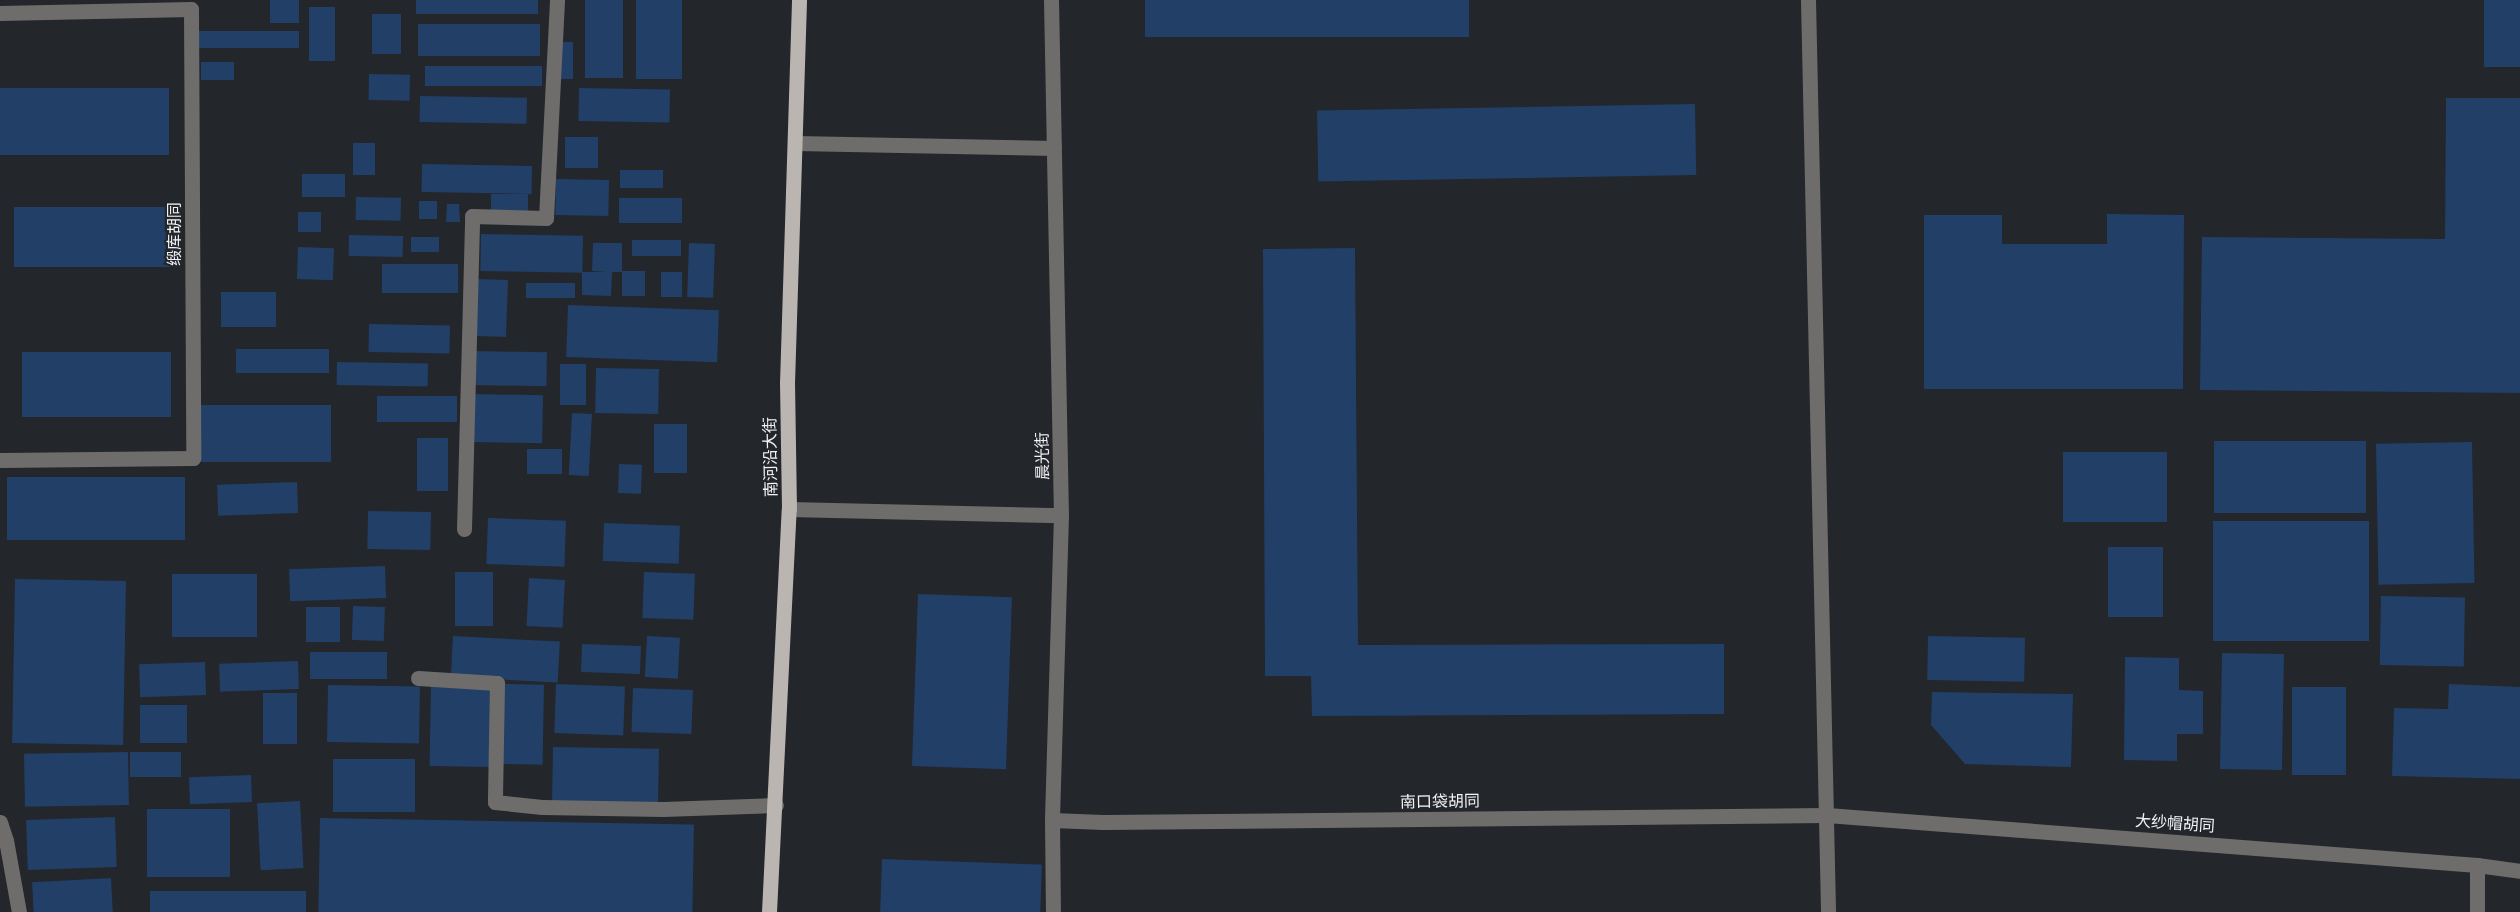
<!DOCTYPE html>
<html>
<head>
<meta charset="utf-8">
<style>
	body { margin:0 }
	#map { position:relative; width:2520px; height:912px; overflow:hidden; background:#23262a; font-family:"PT Sans Narrow","Noto Sans SC",sans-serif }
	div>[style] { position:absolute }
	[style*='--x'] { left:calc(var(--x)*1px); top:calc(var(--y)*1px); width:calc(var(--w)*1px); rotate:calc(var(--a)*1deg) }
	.building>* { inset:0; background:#223f68; transform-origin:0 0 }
	.minor>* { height:15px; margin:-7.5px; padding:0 7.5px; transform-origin:7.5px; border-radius:7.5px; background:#6f6d6b }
	.major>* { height:15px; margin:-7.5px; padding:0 7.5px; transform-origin:7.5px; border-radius:7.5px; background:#bab5b1 }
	span { translate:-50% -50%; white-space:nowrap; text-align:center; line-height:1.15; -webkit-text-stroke:4.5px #23262a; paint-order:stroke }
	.street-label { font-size:16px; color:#eff1f4 }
</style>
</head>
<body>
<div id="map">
	<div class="building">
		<div style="left:270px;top:0;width:29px;height:23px"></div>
		<div style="left:416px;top:0;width:122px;height:14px"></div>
		<div style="left:585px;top:0;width:38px;height:78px"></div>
		<div style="left:636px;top:0;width:46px;height:79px"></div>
		<div style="left:1145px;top:0;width:324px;height:37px"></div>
		<div style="left:2484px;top:0;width:36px;height:67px"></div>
		<div style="left:309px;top:7px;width:26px;height:54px"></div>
		<div style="left:372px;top:14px;width:29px;height:40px"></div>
		<div style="left:418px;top:24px;width:122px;height:32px"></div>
		<div style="left:299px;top:31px;width:17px;height:104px;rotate:90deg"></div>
		<div style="left:558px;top:42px;width:15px;height:37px"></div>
		<div style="left:201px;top:62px;width:33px;height:18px"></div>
		<div style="left:425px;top:66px;width:117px;height:20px"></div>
		<div style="left:369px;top:74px;width:41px;height:26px;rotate:1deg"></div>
		<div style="left:169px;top:88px;width:67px;height:169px;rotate:90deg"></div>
		<div style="left:579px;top:88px;width:91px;height:33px;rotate:1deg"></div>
		<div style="left:420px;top:96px;width:107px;height:26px;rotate:1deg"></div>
		<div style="clip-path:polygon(2446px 98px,2520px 98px,2520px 393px,2200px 390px,2202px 237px,2445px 239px)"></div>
		<div style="left:1695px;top:104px;width:71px;height:378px;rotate:89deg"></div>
		<div style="left:565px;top:137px;width:33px;height:31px"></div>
		<div style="left:353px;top:143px;width:22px;height:32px"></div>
		<div style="left:422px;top:164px;width:110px;height:28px;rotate:1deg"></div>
		<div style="left:620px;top:170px;width:43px;height:18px"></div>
		<div style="left:302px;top:174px;width:43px;height:23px"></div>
		<div style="left:556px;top:179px;width:53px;height:36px;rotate:1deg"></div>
		<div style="left:491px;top:194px;width:37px;height:18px"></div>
		<div style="left:356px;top:197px;width:45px;height:23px;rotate:1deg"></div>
		<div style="left:619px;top:198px;width:63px;height:25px"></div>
		<div style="left:437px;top:201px;width:18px;height:18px;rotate:90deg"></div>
		<div style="clip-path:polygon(447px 204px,459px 204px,460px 222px,446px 222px)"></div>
		<div style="left:14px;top:207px;width:156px;height:60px"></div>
		<div style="left:298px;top:212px;width:23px;height:20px"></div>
		<div style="clip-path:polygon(2107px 214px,2184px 215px,2183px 389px,1924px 389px,1924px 215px,2002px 215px,2002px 244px,2107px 244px)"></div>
		<div style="left:481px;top:234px;width:102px;height:37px;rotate:1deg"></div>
		<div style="left:349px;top:235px;width:54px;height:21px;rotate:1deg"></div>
		<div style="left:411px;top:237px;width:28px;height:15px"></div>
		<div style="left:632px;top:240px;width:49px;height:16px"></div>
		<div style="clip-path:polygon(593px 243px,622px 243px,622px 272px,612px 272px,611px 296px,582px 295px,582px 272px,607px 272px,592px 271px)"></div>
		<div style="left:689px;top:243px;width:26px;height:54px;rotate:2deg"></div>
		<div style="left:298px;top:247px;width:36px;height:32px;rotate:2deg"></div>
		<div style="clip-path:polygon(1355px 248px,1358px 645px,1724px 644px,1724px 714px,1312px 716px,1311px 676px,1265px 676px,1263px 249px)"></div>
		<div style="left:382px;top:264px;width:76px;height:29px"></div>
		<div style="left:645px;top:271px;width:25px;height:23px;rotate:90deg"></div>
		<div style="left:661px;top:272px;width:21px;height:25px"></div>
		<div style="left:477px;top:279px;width:31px;height:57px;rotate:2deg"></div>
		<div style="left:526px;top:283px;width:49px;height:15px"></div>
		<div style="left:221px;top:292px;width:55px;height:35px"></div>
		<div style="left:568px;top:305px;width:151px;height:52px;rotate:2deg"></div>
		<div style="left:369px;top:324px;width:81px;height:28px;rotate:1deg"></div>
		<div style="left:236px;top:349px;width:93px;height:24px"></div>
		<div style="left:473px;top:351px;width:74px;height:34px;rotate:1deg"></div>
		<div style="left:171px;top:352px;width:65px;height:149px;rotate:90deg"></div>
		<div style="left:337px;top:362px;width:91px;height:23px;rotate:1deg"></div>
		<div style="left:560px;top:364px;width:26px;height:41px"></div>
		<div style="left:596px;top:368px;width:63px;height:45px;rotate:1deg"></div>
		<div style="left:474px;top:394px;width:69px;height:48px;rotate:1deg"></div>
		<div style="left:377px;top:396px;width:80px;height:26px"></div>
		<div style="left:201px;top:405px;width:130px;height:57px"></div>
		<div style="left:572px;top:413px;width:20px;height:62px;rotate:3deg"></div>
		<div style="left:654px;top:424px;width:33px;height:49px"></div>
		<div style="left:417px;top:438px;width:31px;height:53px"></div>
		<div style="left:2214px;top:441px;width:152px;height:72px"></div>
		<div style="left:2472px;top:442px;width:141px;height:96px;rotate:89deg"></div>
		<div style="left:527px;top:449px;width:35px;height:25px"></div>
		<div style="left:2063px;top:452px;width:104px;height:70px"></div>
		<div style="left:619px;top:464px;width:23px;height:29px;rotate:2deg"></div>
		<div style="left:7px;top:477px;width:178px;height:63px"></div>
		<div style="left:297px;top:482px;width:31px;height:80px;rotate:88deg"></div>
		<div style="left:368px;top:511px;width:63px;height:38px;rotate:1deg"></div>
		<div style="left:488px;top:518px;width:78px;height:46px;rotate:2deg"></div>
		<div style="left:2213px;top:521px;width:156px;height:120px"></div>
		<div style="left:604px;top:523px;width:76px;height:38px;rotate:2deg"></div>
		<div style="left:2108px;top:547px;width:55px;height:70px"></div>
		<div style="left:385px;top:566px;width:32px;height:96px;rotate:88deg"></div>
		<div style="left:455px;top:572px;width:38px;height:54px"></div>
		<div style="left:644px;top:572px;width:51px;height:46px;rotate:2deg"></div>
		<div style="left:172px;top:574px;width:85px;height:63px"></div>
		<div style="left:529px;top:578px;width:36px;height:48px;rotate:3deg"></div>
		<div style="left:15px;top:579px;width:111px;height:164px;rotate:1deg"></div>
		<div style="left:918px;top:594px;width:94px;height:172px;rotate:2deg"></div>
		<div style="left:2381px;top:596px;width:84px;height:69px;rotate:1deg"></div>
		<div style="left:353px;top:606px;width:32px;height:34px;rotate:2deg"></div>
		<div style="left:306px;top:607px;width:34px;height:35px"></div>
		<div style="left:453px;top:636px;width:107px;height:41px;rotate:3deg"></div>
		<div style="left:647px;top:636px;width:33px;height:41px;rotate:3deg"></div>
		<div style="left:1928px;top:636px;width:97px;height:44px;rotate:1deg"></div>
		<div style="left:582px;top:644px;width:59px;height:28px;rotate:2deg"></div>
		<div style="left:310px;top:652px;width:77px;height:27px"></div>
		<div style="left:2222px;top:653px;width:62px;height:116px;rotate:1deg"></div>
		<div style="clip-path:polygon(2125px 657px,2179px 658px,2179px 690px,2203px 691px,2203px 734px,2177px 734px,2177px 761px,2124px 760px)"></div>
		<div style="left:298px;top:661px;width:28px;height:79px;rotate:88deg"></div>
		<div style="left:205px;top:662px;width:33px;height:66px;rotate:88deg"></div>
		<div style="left:431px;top:683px;width:61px;height:83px;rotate:1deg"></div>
		<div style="left:503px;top:684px;width:41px;height:80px;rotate:1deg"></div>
		<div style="left:556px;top:684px;width:69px;height:49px;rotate:2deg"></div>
		<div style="clip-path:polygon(2449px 684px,2520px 687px,2520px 779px,2392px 776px,2394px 708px,2448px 709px)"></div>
		<div style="left:328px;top:685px;width:92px;height:57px;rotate:1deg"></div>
		<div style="left:2292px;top:687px;width:54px;height:88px"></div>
		<div style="left:633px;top:688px;width:60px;height:44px;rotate:2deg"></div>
		<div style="clip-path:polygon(1932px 692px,2073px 694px,2071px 767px,1965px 764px,1931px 725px)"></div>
		<div style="left:297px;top:693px;width:51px;height:34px;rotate:90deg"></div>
		<div style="left:140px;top:705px;width:47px;height:38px"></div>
		<div style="left:553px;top:747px;width:106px;height:57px;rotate:1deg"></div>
		<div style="left:128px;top:752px;width:53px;height:104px;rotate:89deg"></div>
		<div style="left:130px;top:752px;width:51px;height:25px"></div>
		<div style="left:333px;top:759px;width:82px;height:53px"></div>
		<div style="left:251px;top:775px;width:27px;height:62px;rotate:88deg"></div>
		<div style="left:300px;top:801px;width:67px;height:43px;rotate:87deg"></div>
		<div style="left:230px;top:809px;width:68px;height:83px;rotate:90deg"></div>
		<div style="left:115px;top:817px;width:50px;height:89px;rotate:88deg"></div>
		<div style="left:320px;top:818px;width:374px;height:94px;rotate:1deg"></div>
		<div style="left:882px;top:859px;width:160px;height:53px;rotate:2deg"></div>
		<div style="left:111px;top:878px;width:34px;height:79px;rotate:87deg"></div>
		<div style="left:150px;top:891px;width:156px;height:21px"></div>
	</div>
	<div class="minor">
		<div style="--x:1051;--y:0;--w:515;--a:88.89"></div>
		<div style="--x:1061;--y:515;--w:305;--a:91.7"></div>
		<div style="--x:1052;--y:820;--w:92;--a:89.4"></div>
		<div style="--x:1808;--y:0;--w:912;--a:88.74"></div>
		<div style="--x:0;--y:13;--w:191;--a:-1.2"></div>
		<div style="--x:191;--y:9;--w:449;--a:89.7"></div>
		<div style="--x:193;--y:458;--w:193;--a:179.4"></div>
		<div style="--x:795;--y:143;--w:259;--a:1.1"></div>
		<div style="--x:789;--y:509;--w:272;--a:1.3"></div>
		<div style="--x:464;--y:529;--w:313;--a:-88.5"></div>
		<div style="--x:472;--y:216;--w:74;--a:1.5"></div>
		<div style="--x:546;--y:218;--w:218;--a:-87.1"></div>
		<div style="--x:418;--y:678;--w:79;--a:3.6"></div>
		<div style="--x:497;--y:683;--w:119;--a:91"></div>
		<div style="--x:495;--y:802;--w:47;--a:6.1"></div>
		<div style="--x:542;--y:807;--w:121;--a:0.9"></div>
		<div style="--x:663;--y:809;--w:113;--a:-2"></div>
		<div style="--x:1052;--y:820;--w:51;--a:2.2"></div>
		<div style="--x:1103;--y:822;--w:724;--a:-0.55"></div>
		<div style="--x:1827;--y:815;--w:652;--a:4.4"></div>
		<div style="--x:2477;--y:865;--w:43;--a:7.9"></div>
		<div style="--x:0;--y:822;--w:19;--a:72"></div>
		<div style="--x:6;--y:840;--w:73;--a:79.8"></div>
		<div style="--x:2477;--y:865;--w:47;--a:90"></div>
	</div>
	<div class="major">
		<div style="--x:769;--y:912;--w:403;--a:-87.2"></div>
		<div style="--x:789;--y:509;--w:126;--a:-90.9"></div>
		<div style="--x:787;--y:383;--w:383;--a:-88.2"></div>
	</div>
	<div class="street-label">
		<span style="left:174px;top:234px;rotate:-90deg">缎库胡同</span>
		<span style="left:1042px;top:456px;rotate:-91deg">晨光街</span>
		<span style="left:770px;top:457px;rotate:-91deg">南河沿大街</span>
		<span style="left:1440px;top:801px;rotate:-1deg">南口袋胡同</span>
		<span style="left:2175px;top:823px;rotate:4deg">大纱帽胡同</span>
	</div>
</div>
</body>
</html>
